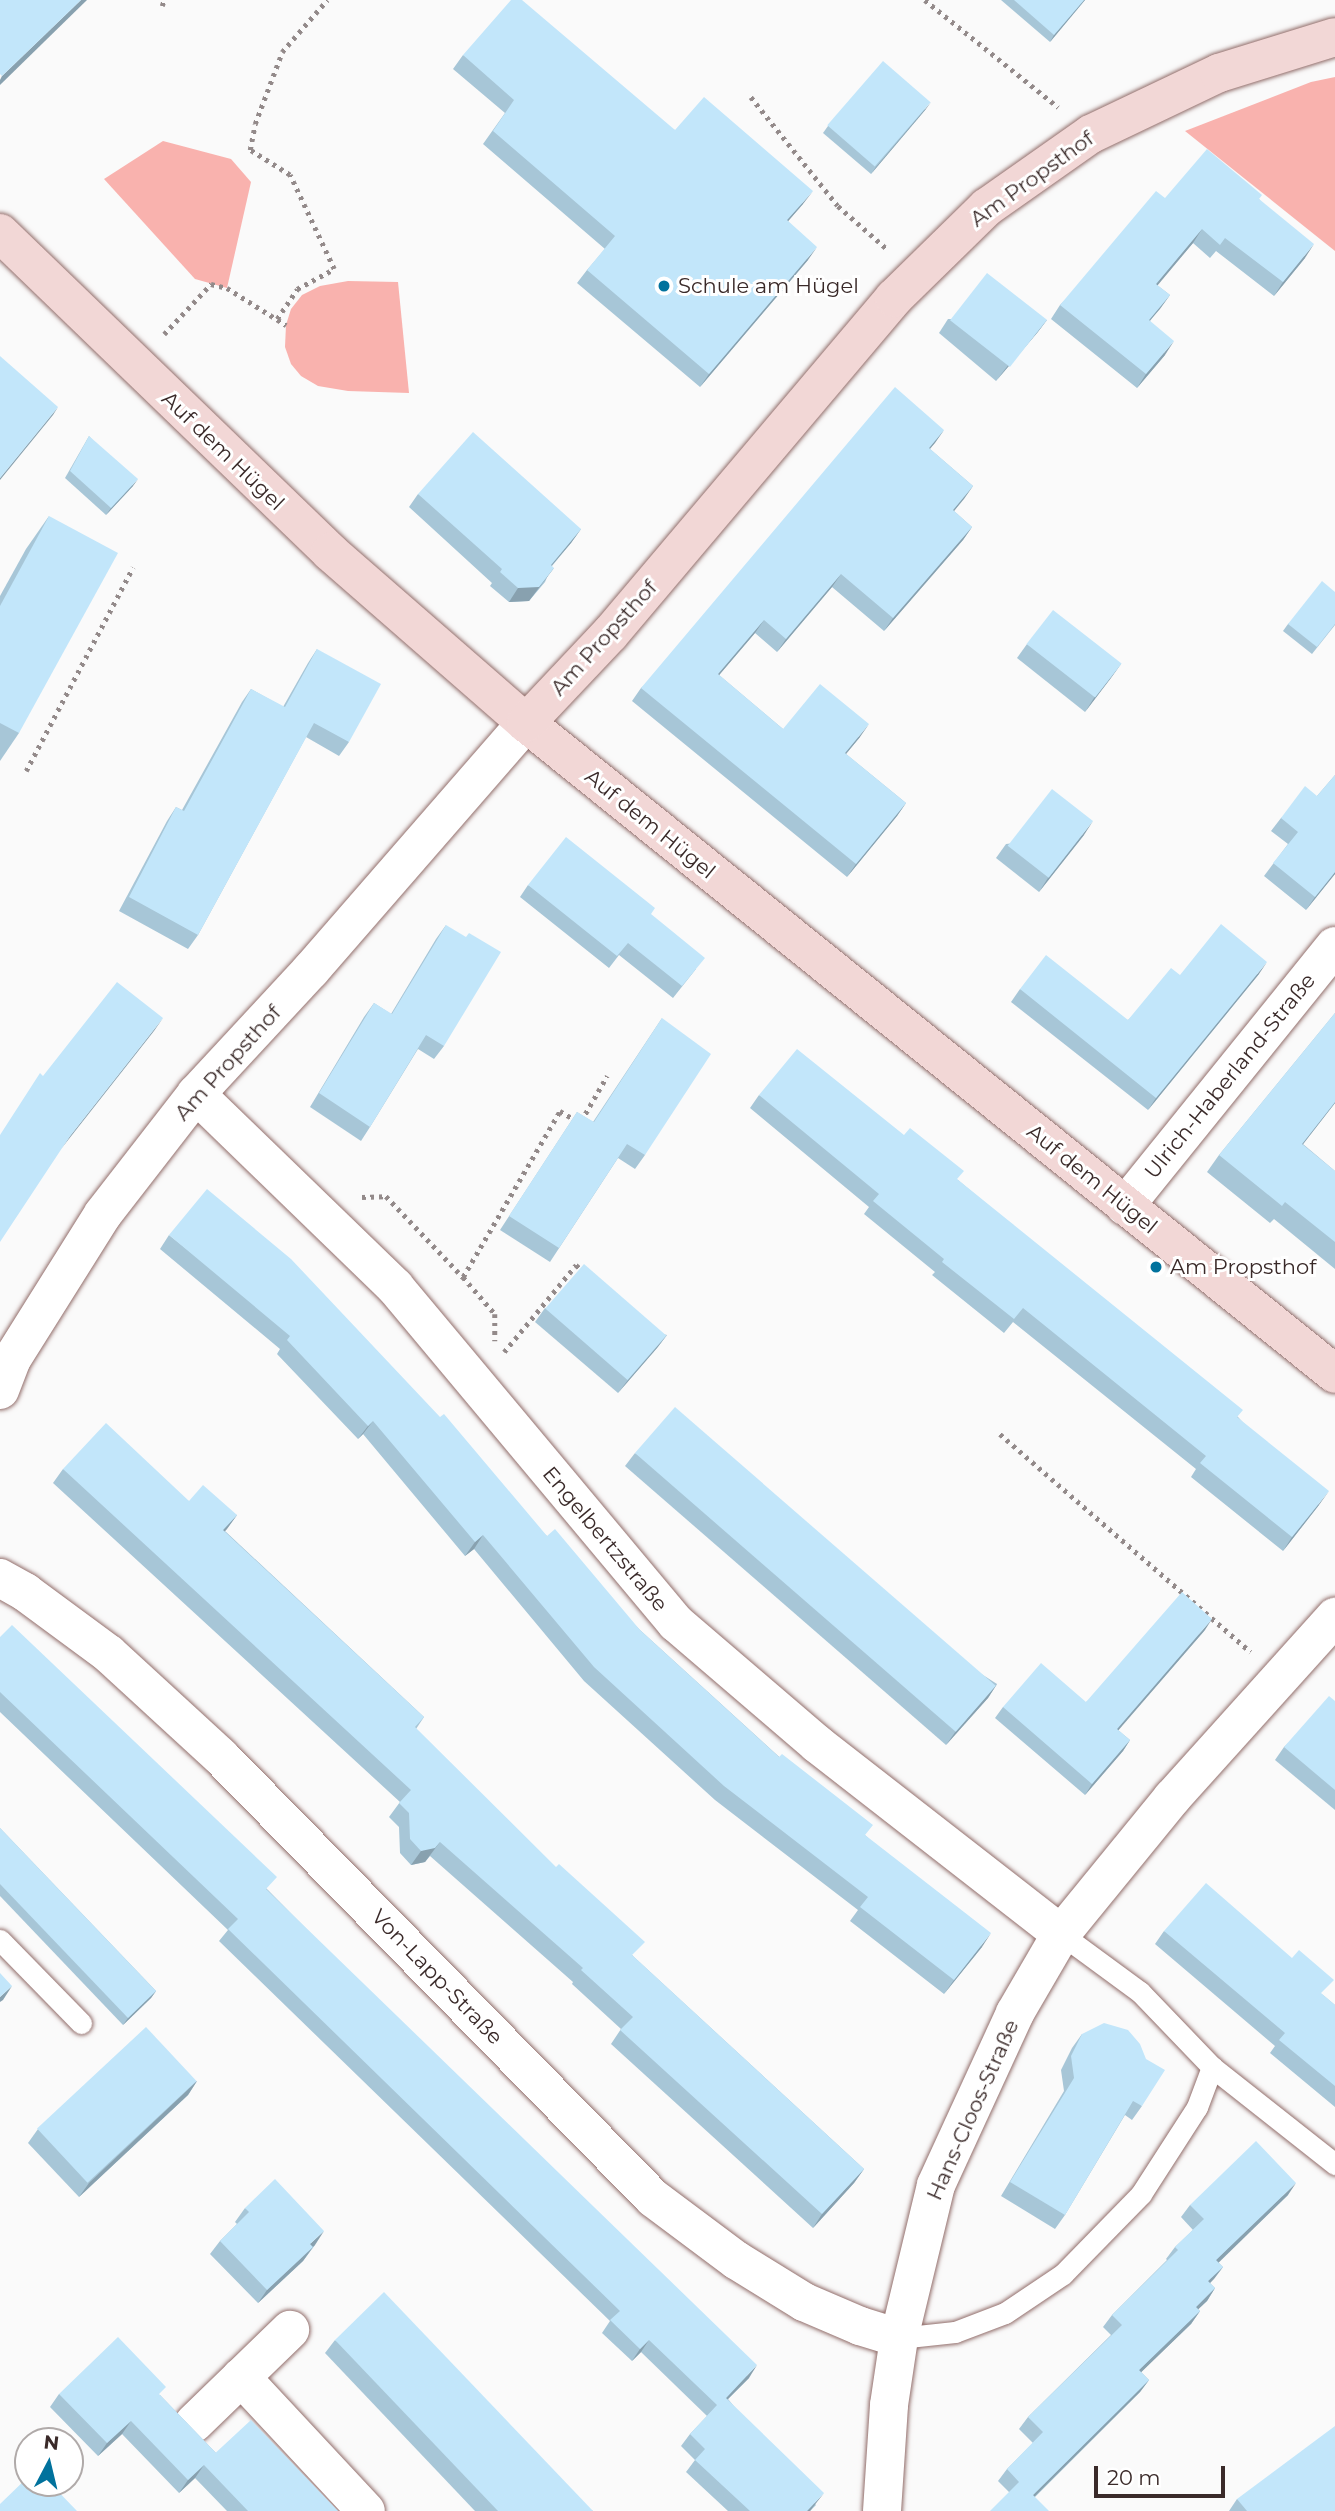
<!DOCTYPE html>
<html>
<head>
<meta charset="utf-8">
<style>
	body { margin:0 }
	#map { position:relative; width:1335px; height:2511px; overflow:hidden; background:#fafafa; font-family:Montserrat,sans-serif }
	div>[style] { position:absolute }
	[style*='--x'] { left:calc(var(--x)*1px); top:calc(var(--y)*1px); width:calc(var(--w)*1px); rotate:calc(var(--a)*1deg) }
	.green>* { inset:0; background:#f9b2ae }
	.path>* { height:4.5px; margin-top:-2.25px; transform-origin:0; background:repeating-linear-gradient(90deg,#938a8a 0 3.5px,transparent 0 8.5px) }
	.roads { filter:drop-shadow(0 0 2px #926e6b) drop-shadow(0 0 2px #926e6b) }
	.lane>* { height:21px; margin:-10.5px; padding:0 10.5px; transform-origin:10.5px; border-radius:10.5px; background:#fff }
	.street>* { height:38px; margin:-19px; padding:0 19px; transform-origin:19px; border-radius:19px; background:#fff }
	.secondary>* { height:38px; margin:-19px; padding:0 19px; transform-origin:19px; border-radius:19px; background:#f2d7d6 }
	.wall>* { inset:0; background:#a7c6d7 }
	.shaded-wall>* { inset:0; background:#88a1af }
	.building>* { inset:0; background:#c2e6fa; transform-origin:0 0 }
	.dots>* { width:19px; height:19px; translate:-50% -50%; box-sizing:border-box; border:4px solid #fff; border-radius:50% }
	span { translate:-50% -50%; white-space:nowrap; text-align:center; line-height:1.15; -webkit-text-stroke:6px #fff; paint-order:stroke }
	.street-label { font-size:21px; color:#3a2a29 }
	.poi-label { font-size:21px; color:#3a2a29 }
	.left { translate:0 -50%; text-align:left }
	.north { position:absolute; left:14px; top:2427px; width:70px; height:70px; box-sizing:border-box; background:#fff; border:2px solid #b0aaa9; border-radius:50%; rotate:7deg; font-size:19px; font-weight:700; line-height:28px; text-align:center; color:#3a2a29 }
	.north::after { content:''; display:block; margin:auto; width:24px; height:32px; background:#01729d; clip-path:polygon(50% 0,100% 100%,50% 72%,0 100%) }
	.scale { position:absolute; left:1094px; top:2466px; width:131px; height:32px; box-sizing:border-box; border:4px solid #3a2a29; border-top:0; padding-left:9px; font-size:21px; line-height:24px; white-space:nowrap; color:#3a2a29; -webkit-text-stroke:5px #fff; paint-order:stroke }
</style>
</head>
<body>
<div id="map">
	<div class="green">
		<div style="clip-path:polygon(1335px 77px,1335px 251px,1185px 131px,1311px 82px)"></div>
		<div style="clip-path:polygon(163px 141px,231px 159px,251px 182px,227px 288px,195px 279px,104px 179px)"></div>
		<div style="clip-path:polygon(348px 281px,398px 282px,409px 393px,348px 391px,318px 386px,301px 376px,291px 364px,285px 347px,286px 325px,291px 309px,302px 295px,320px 286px)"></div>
	</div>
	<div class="path">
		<div style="--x:925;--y:0;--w:171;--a:38.8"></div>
		<div style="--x:162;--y:6;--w:6;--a:-72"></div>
		<div style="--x:751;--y:97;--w:139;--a:51.4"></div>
		<div style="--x:838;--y:206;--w:64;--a:41.2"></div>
		<div style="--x:277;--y:319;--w:36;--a:-56"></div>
		<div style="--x:297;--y:289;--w:42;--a:-28.4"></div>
		<div style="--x:334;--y:269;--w:104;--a:-115.1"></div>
		<div style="--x:290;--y:175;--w:47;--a:-148"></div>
		<div style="--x:250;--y:150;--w:26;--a:-79"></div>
		<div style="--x:255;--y:124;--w:77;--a:-69.4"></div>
		<div style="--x:282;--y:52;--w:69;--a:-49.1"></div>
		<div style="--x:164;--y:334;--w:69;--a:-46.8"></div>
		<div style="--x:211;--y:284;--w:16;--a:14"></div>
		<div style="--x:227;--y:288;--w:70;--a:32.1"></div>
		<div style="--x:26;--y:771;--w:230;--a:-62.3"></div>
		<div style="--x:581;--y:1121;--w:52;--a:-60"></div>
		<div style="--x:362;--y:1197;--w:24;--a:-2"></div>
		<div style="--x:386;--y:1196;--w:112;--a:46.5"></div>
		<div style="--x:463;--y:1277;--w:49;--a:49.1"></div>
		<div style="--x:495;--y:1314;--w:27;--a:90"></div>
		<div style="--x:463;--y:1277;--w:192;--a:-59.7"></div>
		<div style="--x:560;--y:1111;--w:17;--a:31"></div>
		<div style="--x:504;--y:1352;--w:113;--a:-50.4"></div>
		<div style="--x:576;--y:1265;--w:8;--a:40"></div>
		<div style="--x:1000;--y:1434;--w:332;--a:41"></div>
	</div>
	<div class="roads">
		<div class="lane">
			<div style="--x:0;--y:1940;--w:116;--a:45.7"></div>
			<div style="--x:1212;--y:2067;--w:157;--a:38.3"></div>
			<div style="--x:899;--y:2338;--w:56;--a:-6.1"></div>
			<div style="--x:955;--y:2332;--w:53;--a:-20.8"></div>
			<div style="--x:1005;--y:2313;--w:70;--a:-33.9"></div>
			<div style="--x:1063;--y:2274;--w:112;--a:-45.7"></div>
			<div style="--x:1141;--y:2194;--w:103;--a:-57.2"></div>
			<div style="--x:1197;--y:2107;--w:43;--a:-69.4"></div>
			<div style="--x:1212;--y:2067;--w:104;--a:-133.8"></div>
			<div style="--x:1140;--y:1992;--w:98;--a:-143.7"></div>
		</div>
		<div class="street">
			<div style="--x:196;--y:1094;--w:277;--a:44.1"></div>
			<div style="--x:395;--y:1287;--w:438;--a:50.1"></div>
			<div style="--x:676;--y:1623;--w:186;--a:40.6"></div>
			<div style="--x:817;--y:1744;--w:309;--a:37.9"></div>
			<div style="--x:1125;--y:1206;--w:334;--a:-51.1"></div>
			<div style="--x:0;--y:1390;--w:33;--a:-69"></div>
			<div style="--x:12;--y:1359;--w:171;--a:-57.9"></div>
			<div style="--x:103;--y:1214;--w:152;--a:-52.2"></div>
			<div style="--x:196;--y:1094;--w:169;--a:-47.2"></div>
			<div style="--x:311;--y:970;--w:327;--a:-49"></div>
			<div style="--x:0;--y:1578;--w:29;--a:29"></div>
			<div style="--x:25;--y:1592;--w:104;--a:36.4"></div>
			<div style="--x:109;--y:1654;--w:151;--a:42.6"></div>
			<div style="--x:220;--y:1756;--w:619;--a:45.59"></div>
			<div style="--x:653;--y:2198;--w:104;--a:36.8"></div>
			<div style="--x:736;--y:2260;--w:80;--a:31.7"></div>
			<div style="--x:804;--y:2302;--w:61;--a:23.2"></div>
			<div style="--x:860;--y:2326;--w:41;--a:17.1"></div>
			<div style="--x:241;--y:2377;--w:183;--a:47"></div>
			<div style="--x:194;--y:2423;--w:134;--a:-44.1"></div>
			<div style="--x:882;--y:2511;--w:106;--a:-86.2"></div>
			<div style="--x:889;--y:2405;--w:68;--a:-81.5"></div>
			<div style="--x:899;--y:2338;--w:157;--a:-76.4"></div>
			<div style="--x:936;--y:2185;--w:189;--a:-65.3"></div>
			<div style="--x:1015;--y:2013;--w:91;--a:-59.8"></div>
			<div style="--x:1061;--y:1934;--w:176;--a:-50.8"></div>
			<div style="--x:1172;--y:1798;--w:244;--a:-48"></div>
		</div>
		<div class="secondary">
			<div style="--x:0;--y:233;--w:459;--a:44"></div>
			<div style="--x:330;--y:552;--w:260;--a:41.1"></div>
			<div style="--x:526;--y:723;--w:1038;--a:38.82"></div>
			<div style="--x:526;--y:723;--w:122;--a:-46.7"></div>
			<div style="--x:610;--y:634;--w:440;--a:-49.8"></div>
			<div style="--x:894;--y:298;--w:130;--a:-44.4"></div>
			<div style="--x:987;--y:207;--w:127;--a:-35.1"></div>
			<div style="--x:1091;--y:134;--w:142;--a:-25.5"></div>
			<div style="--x:1219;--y:73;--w:121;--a:-17.2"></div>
		</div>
	</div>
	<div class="wall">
		<div style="clip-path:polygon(1001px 0,1085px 0,1050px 42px)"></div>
		<div style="clip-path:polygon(463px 55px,675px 130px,803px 204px,788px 221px,808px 260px,700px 387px,577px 283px,587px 270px,605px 249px,483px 144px,505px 113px,453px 69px)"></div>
		<div style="clip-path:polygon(926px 109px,871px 174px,823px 133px,828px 126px)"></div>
		<div style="clip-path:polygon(1165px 198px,1259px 199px,1305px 258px,1274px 296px,1216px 251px,1210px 258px,1193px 243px,1157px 285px,1170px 295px,1150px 321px,1165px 355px,1137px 388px,1051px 319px,1060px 305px)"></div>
		<div style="clip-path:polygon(948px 319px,1047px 320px,1037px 333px,996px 381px,939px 333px)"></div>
		<div style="clip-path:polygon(944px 430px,930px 449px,973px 486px,954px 511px,972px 527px,963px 540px,884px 631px,832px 587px,777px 652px,755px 633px,719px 675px,783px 729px,860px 737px,846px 754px,906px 803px,897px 816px,847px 877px,632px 701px,641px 688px)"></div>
		<div style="clip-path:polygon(89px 436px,133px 486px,106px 515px,65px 478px)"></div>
		<div style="clip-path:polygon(418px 494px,581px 529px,571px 543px,552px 566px,545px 582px,529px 601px,509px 602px,490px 586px,492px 583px,409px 507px)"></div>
		<div style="clip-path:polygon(49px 516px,19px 733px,0 761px,0 596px,26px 549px)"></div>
		<div style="clip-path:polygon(1335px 592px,1335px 625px,1312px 654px,1283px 631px,1288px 624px)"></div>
		<div style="clip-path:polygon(1027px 644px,1121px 664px,1085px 712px,1017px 658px)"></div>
		<div style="clip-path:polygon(317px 649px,349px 742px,339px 756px,306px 737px,198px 935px,188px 949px,119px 911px,167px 821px,176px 807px,182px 810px,242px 702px,251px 689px,283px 707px,308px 663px)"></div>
		<div style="clip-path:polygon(1335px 775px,1335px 874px,1306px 910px,1264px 876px,1288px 844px,1271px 831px,1281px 818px,1317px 796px)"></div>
		<div style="clip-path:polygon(1084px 835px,1039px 892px,996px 858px,1006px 844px)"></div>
		<div style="clip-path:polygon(528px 885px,696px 969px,673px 998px,619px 955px,609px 968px,520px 897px)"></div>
		<div style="clip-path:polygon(446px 925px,444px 1046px,434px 1059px,418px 1049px,370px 1127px,361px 1141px,310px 1107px,364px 1017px,374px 1003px,391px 1014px,436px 939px)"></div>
		<div style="clip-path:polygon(1259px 974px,1148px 1110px,1011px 1002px,1020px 989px,1128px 1020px,1180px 975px)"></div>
		<div style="clip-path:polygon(1335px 1013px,1335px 1103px,1303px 1144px,1335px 1171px,1335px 1269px,1274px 1219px,1270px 1223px,1207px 1172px,1219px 1155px)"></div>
		<div style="clip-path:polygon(662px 1018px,645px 1155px,635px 1169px,618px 1158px,550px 1262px,500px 1230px,577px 1112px,593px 1122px)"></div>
		<div style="clip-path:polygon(759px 1095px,958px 1180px,1238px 1417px,1319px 1505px,1283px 1551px,1191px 1477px,1196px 1469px,1013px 1322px,1004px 1333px,932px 1275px,935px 1272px,864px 1214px,869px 1207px,750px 1108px)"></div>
		<div style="clip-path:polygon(169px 1235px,547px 1536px,640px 1630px,866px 1836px,982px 1947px,944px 1994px,850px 1921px,858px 1910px,715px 1800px,584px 1681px,474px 1549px,465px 1556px,363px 1434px,358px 1439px,277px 1354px,280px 1349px,160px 1249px)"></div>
		<div style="clip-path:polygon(545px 1308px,667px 1335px,657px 1348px,618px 1393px,535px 1322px)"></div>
		<div style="clip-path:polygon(635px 1453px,997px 1684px,988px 1698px,946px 1745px,625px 1466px)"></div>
		<div style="clip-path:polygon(63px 1469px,189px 1501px,237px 1515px,225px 1531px,424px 1717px,416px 1729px,634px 1957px,864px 2169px,854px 2183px,813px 2228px,611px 2044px,621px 2029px,572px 1984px,573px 1982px,430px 1856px,425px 1862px,411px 1865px,400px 1853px,399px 1827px,389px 1817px,400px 1802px,53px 1483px)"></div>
		<div style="clip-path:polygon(1205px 1630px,1118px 1730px,1130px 1740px,1123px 1751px,1085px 1795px,995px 1718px,1003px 1707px,1086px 1702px)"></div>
		<div style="clip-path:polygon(0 1637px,268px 1890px,749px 2378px,728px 2399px,816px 2505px,810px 2511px,728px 2511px,686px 2472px,695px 2460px,681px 2446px,690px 2434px,707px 2416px,641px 2352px,632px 2361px,602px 2333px,610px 2321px,219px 1941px,228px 1930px,0 1712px)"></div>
		<div style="clip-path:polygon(1335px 1701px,1335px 1810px,1275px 1760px,1284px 1747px)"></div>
		<div style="clip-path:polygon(0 1828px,156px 1991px,151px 1998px,123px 2025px,0 1896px)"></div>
		<div style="clip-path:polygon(1164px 1931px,1323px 1995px,1335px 2005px,1335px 2107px,1270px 2053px,1275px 2046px,1155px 1944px)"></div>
		<div style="clip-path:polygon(1082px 2034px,1142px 2106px,1132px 2120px,1125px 2115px,1065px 2215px,1055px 2229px,1001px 2196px,1064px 2091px,1061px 2070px,1072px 2048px)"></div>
		<div style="clip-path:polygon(197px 2081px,188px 2095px,79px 2197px,28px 2143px,38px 2129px)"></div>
		<div style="clip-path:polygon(1288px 2195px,1218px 2262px,1223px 2267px,1210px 2283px,1215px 2288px,1207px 2301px,1198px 2309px,1200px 2311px,1191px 2324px,1141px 2372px,1149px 2380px,1140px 2392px,1035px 2497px,1009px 2492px,998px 2481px,1007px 2469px,1033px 2443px,1019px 2429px,1028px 2417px,1111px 2335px,1103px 2327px,1112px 2315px,1167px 2260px,1166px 2259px,1175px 2247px,1193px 2230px,1181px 2217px,1190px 2205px)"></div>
		<div style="clip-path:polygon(245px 2208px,315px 2245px,303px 2261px,258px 2303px,210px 2254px,220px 2241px,237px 2224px,235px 2222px)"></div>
		<div style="clip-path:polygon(335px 2340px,593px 2511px,475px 2511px,325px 2353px)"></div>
		<div style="clip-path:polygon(59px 2394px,160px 2395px,216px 2453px,338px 2511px,227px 2511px,195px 2478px,179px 2493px,122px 2434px,98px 2456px,50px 2407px)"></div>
		<div style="clip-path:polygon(1237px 2499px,1335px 2511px,1229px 2511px)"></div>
	</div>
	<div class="shaded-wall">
		<div style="clip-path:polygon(81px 0,87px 0,0 85px,0 80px,2px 76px)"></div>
		<div style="clip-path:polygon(1084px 0,1085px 0,1050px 42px,1054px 35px)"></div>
		<div style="clip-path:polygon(931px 102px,926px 109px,871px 174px,876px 167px)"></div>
		<div style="clip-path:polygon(813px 191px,803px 204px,777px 234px,787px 220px)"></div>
		<div style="clip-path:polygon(1202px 229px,1193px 243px,1147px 298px,1156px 284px)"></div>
		<div style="clip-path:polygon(1314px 244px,1305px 258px,1274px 296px,1283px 282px)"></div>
		<div style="clip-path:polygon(817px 247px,808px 260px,700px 387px,709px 374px)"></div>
		<div style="clip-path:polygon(1170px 295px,1160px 309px,1139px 333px,1149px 320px)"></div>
		<div style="clip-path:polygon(1047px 320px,1037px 333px,996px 381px,1006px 368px)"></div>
		<div style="clip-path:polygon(1174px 341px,1165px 355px,1137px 388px,1146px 374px)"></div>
		<div style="clip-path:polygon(58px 407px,53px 415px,0 480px,0 478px)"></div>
		<div style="clip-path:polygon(944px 430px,935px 443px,920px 460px,929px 448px)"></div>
		<div style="clip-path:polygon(138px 479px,133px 486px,106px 515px,111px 508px)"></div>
		<div style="clip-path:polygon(973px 486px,964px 499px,944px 523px,953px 510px)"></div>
		<div style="clip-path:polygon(972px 527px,963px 540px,884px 631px,893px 618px)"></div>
		<div style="clip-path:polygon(581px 529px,571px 543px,541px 578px,551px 565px)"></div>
		<div style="clip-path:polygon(554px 568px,529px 601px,509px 602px,518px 588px)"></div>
		<div style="clip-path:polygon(841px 574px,832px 587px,777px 652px,786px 639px)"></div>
		<div style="clip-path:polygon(764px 620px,755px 633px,709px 687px,718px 674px)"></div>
		<div style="clip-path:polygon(1121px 664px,1111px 678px,1085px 712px,1094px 698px)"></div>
		<div style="clip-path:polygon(869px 724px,860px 737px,836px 766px,845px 753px)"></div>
		<div style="clip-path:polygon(906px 803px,897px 816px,847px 877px,856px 864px)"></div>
		<div style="clip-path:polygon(1093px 821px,1084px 835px,1039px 892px,1048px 878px)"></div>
		<div style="clip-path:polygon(1335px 872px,1335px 874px,1306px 910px,1315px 897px)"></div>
		<div style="clip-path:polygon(1267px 962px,1259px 974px,1148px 1110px,1156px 1098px)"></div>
		<div style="clip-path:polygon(163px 1018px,154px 1031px,61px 1149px,70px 1136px)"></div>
		<div style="clip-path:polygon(1335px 1102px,1335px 1103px,1290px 1161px,1302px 1144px)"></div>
		<div style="clip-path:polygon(667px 1335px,657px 1348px,618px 1393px,628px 1380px)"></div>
		<div style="clip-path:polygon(373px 1421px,363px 1434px,358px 1439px,368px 1426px)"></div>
		<div style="clip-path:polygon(1329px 1491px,1319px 1505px,1283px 1551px,1292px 1537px)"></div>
		<div style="clip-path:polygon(237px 1515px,227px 1529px,213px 1544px,223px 1530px)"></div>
		<div style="clip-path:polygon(483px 1535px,474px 1549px,465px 1556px,475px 1542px)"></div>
		<div style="clip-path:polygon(1212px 1619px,1205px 1630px,1110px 1740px,1117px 1729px)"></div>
		<div style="clip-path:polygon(997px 1684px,988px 1698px,946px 1745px,956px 1731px)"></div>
		<div style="clip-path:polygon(1130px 1740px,1123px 1751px,1085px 1795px,1092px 1784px)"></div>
		<div style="clip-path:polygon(440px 1842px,425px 1862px,411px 1865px,421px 1851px)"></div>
		<div style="clip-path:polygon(991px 1933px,982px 1947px,944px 1994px,954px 1980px)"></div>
		<div style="clip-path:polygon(12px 1986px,3px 2000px,0 2002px,0 1997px)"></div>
		<div style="clip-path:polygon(156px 1991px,151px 1998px,123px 2025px,128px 2018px)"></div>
		<div style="clip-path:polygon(197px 2081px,188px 2095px,79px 2197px,89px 2183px)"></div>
		<div style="clip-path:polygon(864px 2169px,854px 2183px,813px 2228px,822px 2214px)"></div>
		<div style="clip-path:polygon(1296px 2183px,1288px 2195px,1208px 2273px,1216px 2260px)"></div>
		<div style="clip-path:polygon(324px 2231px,315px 2245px,301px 2258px,310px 2244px)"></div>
		<div style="clip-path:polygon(313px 2247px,303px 2261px,258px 2303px,267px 2290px)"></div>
		<div style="clip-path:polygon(1223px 2267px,1214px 2279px,1200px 2293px,1208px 2281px)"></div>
		<div style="clip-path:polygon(1215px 2288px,1207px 2301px,1187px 2320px,1196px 2307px)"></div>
		<div style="clip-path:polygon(1200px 2311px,1191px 2324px,1130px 2383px,1139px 2370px)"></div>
		<div style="clip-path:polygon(649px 2340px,641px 2352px,632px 2361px,640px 2349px)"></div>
		<div style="clip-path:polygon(757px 2365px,749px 2378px,717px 2410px,726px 2398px)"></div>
		<div style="clip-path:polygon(1149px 2380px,1140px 2392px,1024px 2507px,1033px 2495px)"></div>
		<div style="clip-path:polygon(131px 2421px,122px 2434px,98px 2456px,107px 2443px)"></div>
		<div style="clip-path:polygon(204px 2465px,195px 2478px,179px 2493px,188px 2480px)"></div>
		<div style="clip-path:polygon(824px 2493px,810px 2511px,807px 2511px)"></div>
	</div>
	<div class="building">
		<div style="clip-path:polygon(0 0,81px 0,2px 76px,0 74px)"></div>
		<div style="clip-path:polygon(511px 0,522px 0,675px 130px,704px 97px,813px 191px,787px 220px,817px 247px,709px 374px,587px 270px,615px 236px,493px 131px,514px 100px,463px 55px)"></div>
		<div style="clip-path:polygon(1014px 0,1084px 0,1054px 35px)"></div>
		<div style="left:883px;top:61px;width:63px;height:85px;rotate:41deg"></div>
		<div style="clip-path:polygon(1207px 149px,1262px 195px,1259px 199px,1314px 244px,1283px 282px,1225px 238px,1220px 245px,1202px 229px,1156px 284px,1170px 295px,1149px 320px,1174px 341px,1146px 374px,1060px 305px,1156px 191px,1165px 198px)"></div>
		<div style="left:987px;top:273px;width:76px;height:60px;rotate:38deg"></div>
		<div style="clip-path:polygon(0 356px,58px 407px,0 478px)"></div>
		<div style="clip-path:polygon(895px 387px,944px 430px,929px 448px,973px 486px,953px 510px,972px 527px,893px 618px,841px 574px,786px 639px,764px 620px,718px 674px,783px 729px,820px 684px,869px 724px,845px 753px,906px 803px,856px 864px,641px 688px)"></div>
		<div style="clip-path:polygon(473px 432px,581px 529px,551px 565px,554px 568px,539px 587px,518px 588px,500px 572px,502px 569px,418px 494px)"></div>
		<div style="clip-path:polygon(89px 436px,138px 479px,111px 508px,70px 471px)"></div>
		<div style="clip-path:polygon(49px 516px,118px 553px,19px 733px,0 723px,0 606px)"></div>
		<div style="clip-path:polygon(1322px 581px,1335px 592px,1335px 624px,1317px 647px,1288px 624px)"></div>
		<div style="left:1053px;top:610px;width:87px;height:43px;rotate:38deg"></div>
		<div style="clip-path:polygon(317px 649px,381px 684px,349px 742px,314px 723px,198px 935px,129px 897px,176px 807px,184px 811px,251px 689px,285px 707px)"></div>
		<div style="clip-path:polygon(1335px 775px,1335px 872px,1315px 897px,1273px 863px,1298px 832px,1281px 818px,1305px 786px,1317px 796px)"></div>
		<div style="left:1052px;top:789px;width:52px;height:72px;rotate:38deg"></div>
		<div style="clip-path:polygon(566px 837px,655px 908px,651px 914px,705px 958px,682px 986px,628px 943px,617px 956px,528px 885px)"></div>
		<div style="clip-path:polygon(1221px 924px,1267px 962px,1156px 1098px,1020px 989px,1046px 955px,1128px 1020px,1171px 968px,1180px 975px)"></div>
		<div style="clip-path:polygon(446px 925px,466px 937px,469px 933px,501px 952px,444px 1046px,426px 1035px,370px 1127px,319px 1093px,374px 1003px,392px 1014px)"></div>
		<div style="clip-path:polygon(117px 982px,163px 1018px,70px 1136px,0 1242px,0 1135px,40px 1073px,43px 1076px)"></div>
		<div style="clip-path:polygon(1335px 1013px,1335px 1102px,1302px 1144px,1335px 1171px,1335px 1242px,1285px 1202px,1282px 1206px,1219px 1155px)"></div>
		<div style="clip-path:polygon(662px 1018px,711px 1054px,645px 1155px,627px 1144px,559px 1248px,509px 1216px,577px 1112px,594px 1122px)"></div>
		<div style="clip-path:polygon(797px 1049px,904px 1135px,910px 1128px,964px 1171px,957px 1179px,1243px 1410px,1237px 1417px,1329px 1491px,1292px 1537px,1200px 1463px,1206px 1456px,1023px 1308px,1014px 1319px,942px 1262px,944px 1259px,873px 1201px,879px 1194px,759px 1095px)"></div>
		<div style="clip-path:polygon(207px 1189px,291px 1259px,440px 1417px,444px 1414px,547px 1536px,555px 1529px,640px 1630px,779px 1757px,782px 1754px,873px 1825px,865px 1835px,991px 1933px,954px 1980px,860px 1907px,868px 1897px,724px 1786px,594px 1667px,483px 1535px,475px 1542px,373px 1421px,368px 1426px,287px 1340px,290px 1336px,169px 1235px)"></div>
		<div style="left:584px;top:1264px;width:109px;height:59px;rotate:41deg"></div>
		<div style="left:675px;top:1407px;width:425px;height:61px;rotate:41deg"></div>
		<div style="clip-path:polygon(106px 1423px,189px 1501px,203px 1485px,237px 1515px,223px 1530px,424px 1717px,415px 1727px,556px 1867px,559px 1864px,645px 1942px,632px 1955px,864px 2169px,822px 2214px,620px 2030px,633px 2017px,581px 1970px,583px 1968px,440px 1842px,435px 1848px,421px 1851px,410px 1839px,409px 1813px,399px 1803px,411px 1790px,63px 1469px)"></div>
		<div style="clip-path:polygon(1182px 1592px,1212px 1619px,1117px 1729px,1130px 1740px,1092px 1784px,1003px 1707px,1041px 1663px,1086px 1702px)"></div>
		<div style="clip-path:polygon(12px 1625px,277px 1877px,266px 1889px,757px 2365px,726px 2398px,824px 2493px,807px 2511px,750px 2511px,695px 2460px,705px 2449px,690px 2434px,717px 2405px,649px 2340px,640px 2349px,610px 2320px,620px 2311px,228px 1929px,238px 1919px,0 1692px,0 1637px)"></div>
		<div style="clip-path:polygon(1329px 1696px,1335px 1701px,1335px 1790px,1284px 1747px)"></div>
		<div style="clip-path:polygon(0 1828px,156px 1991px,128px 2018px,0 1884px)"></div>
		<div style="clip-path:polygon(1206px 1883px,1292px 1958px,1299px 1950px,1334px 1980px,1321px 1993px,1335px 2005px,1335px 2086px,1279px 2040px,1285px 2033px,1164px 1931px)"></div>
		<div style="clip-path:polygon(0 1973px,12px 1986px,0 1997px)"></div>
		<div style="clip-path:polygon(1104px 2023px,1128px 2030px,1140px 2044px,1146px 2059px,1165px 2070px,1142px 2106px,1133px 2101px,1065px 2215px,1010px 2182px,1074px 2078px,1071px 2056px,1082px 2034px)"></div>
		<div style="left:146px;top:2027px;width:74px;height:149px;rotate:47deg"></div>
		<div style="clip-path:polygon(1256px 2141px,1296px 2183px,1216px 2260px,1223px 2267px,1208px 2281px,1215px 2288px,1196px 2307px,1200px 2311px,1139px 2370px,1149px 2380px,1033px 2495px,1049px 2511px,990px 2511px,1019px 2482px,1007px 2469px,1043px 2432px,1028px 2417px,1122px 2325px,1112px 2315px,1178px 2250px,1175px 2247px,1204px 2219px,1190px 2205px)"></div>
		<div style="clip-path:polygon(275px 2179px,324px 2231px,310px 2244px,313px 2247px,267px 2290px,220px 2241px,249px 2212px,245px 2208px)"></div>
		<div style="clip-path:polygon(384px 2292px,593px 2511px,498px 2511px,335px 2340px)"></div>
		<div style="clip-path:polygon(118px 2337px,166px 2387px,159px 2394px,216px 2453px,210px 2458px,251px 2420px,338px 2511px,248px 2511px,204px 2465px,188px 2480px,131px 2421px,107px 2443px,59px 2394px)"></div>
		<div style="clip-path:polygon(1335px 2426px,1335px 2511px,1247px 2511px,1237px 2499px)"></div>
		<div style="clip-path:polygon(28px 2477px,28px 2483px,50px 2483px,77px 2511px,0 2511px,0 2504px)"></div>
	</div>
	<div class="dots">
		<div style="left:664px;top:286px;background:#01729d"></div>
		<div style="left:1156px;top:1267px;background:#01729d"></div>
	</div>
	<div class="street-label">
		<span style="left:1032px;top:179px;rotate:-36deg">Am Propsthof</span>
		<span style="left:223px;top:451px;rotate:44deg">Auf dem Hügel</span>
		<span style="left:604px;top:638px;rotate:-48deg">Am Propsthof</span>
		<span style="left:650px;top:824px;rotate:39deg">Auf dem Hügel</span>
		<span style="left:228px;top:1063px;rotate:-48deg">Am Propsthof</span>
		<span style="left:1230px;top:1076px;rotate:-51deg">Ulrich-Haberland-Straße</span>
		<span style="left:1092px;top:1179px;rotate:39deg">Auf dem Hügel</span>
		<span style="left:605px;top:1539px;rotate:50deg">Engelbertzstraße</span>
		<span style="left:437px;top:1977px;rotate:46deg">Von-Lapp-Straße</span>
		<span style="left:973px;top:2110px;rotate:-66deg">Hans-Cloos-Straße</span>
	</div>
	<div class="poi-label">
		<span class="left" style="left:678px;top:286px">Schule am Hügel</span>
		<span class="left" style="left:1170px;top:1267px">Am Propsthof</span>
	</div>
	<div class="north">N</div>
	<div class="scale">20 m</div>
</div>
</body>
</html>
